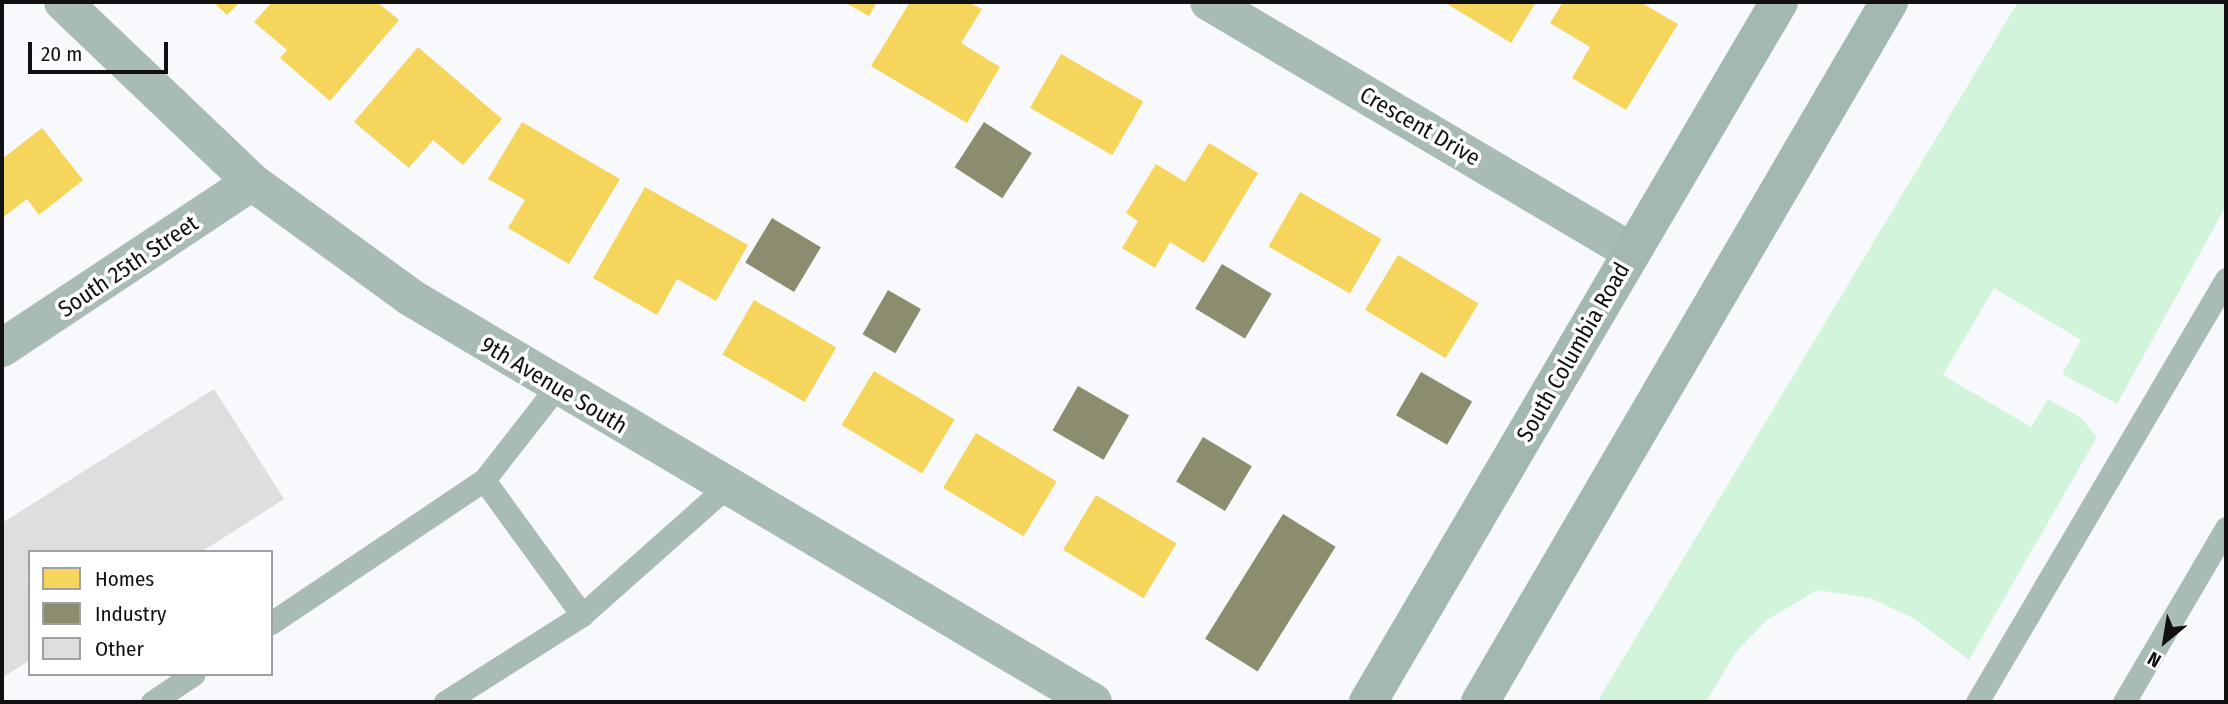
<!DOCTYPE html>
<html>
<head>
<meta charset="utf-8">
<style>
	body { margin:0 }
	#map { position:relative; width:2228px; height:704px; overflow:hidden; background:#f8f9fc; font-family:"Fira Sans Condensed",sans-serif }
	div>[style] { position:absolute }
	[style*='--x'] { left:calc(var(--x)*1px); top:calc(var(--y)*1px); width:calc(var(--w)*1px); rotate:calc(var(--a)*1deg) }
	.green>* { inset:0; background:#d2f4da }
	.homes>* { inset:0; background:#f6d55c; transform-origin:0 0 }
	.industry>* { inset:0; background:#8c8c6e; transform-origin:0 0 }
	.building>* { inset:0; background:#dedddf }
	.service>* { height:23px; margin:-11.5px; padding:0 11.5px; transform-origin:11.5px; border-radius:11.5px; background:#a8bcb5 }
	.minor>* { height:38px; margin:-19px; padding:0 19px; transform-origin:19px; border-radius:19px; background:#a8bcb5 }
	.secondary>* { height:38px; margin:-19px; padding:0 19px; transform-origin:19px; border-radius:19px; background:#a4b8b2 }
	span { translate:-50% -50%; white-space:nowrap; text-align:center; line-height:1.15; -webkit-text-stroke:7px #fff; paint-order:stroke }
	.street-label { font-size:23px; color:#111113 }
	.frame { position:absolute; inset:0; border:4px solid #111113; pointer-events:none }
	.legend { position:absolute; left:28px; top:550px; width:245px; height:126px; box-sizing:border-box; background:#fff; border:2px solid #a0a0a1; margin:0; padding:9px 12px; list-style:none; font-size:21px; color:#111113 }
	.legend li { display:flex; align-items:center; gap:14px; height:35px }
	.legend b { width:35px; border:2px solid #a0a0a1 }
	.north { position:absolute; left:2130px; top:606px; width:70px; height:70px; -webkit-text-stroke:5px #fff; paint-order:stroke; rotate:210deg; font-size:19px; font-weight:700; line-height:28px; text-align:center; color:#111113 }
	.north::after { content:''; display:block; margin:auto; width:24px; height:32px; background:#111113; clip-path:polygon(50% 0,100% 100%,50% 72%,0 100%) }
	.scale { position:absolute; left:28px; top:42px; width:140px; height:32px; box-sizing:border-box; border:4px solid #111113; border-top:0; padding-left:9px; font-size:21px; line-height:24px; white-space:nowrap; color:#111113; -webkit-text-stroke:5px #fff; paint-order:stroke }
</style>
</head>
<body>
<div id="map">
	<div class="green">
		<div style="clip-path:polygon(2018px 2px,2226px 2px,2226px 206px,2117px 404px,2062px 374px,2081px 340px,1994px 288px,1943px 375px,2031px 427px,2048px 399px,2081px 418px,2097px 437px,1969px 660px,1915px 619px,1870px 598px,1817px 590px,1767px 620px,1736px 652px,1706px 702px,1597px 702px)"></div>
	</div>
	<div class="homes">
		<div style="clip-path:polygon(213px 2px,240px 2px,227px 15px)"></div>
		<div style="clip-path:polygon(272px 2px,377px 2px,399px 20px,330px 101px,280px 58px,287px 50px,254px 22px)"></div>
		<div style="clip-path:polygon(844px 2px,877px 2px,869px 16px)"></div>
		<div style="clip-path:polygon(910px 2px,968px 2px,982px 9px,961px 43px,1000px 67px,967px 123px,871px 66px)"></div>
		<div style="clip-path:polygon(1444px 2px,1536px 2px,1511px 43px)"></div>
		<div style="clip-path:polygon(1563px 2px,1640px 2px,1678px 24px,1626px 110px,1572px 78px,1590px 47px,1550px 23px)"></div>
		<div style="clip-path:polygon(418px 47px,502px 119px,463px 165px,433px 140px,409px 168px,354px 122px)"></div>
		<div style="left:1061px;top:54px;width:95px;height:62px;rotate:30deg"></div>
		<div style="clip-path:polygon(522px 122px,620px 179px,569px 264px,508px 228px,525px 200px,488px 179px)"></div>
		<div style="clip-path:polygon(42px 128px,83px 180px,39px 215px,27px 199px,2px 218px,2px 159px)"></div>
		<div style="clip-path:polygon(1209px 143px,1258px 173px,1204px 263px,1170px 242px,1155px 268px,1122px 248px,1138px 221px,1126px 213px,1156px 164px,1185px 182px)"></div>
		<div style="clip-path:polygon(645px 187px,748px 245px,716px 301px,677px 279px,657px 315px,593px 278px)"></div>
		<div style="left:1300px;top:192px;width:94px;height:63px;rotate:30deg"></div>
		<div style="left:1398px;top:255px;width:94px;height:64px;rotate:31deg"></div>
		<div style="left:754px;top:300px;width:95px;height:63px;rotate:30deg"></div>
		<div style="left:874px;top:371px;width:94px;height:63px;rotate:31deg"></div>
		<div style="left:976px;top:433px;width:94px;height:64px;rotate:31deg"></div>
		<div style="left:1096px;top:495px;width:94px;height:64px;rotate:31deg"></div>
	</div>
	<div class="industry">
		<div style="left:984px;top:122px;width:57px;height:54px;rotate:33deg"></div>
		<div style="left:772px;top:218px;width:57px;height:52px;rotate:31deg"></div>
		<div style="left:1222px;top:264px;width:58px;height:52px;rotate:31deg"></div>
		<div style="left:888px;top:290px;width:38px;height:51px;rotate:30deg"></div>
		<div style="left:1421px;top:372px;width:59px;height:50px;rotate:30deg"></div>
		<div style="left:1078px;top:386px;width:59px;height:51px;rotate:30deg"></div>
		<div style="left:1203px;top:437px;width:57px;height:52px;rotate:31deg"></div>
		<div style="left:1283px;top:514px;width:62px;height:147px;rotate:32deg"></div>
	</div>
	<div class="building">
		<div style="clip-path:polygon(214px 389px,284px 499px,201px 552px,30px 552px,30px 660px,2px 678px,2px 523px)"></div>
	</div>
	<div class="service">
		<div style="--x:484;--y:480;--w:117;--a:-52"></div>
		<div style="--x:271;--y:623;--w:257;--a:-33.9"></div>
		<div style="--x:484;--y:480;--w:167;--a:54"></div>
		<div style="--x:152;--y:702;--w:50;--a:-33.7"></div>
		<div style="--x:445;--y:702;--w:162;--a:-32.4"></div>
		<div style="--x:582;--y:615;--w:193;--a:-41.6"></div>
		<div style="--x:1977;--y:702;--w:491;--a:-59.5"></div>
		<div style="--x:2124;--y:702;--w:202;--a:-59.6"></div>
	</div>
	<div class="minor">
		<div style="--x:63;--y:2;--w:261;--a:43.6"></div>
		<div style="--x:252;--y:182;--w:195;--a:36"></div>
		<div style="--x:410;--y:297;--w:794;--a:30.67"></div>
		<div style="--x:1209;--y:2;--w:490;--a:30.6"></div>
		<div style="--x:2;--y:348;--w:300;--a:-33.6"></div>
	</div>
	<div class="secondary">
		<div style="--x:1368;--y:702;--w:812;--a:-59.58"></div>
		<div style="--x:1480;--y:702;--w:811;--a:-59.7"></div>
	</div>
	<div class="street-label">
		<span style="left:1420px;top:126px;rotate:30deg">Crescent Drive</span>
		<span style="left:128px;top:266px;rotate:-34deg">South 25th Street</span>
		<span style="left:1573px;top:352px;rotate:-60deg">South Columbia Road</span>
		<span style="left:554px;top:385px;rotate:31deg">9th Avenue South</span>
	</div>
	<div class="frame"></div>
	<ul class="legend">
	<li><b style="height:19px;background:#f6d55c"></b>Homes</li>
	<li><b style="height:19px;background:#8c8c6e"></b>Industry</li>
	<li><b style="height:19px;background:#dedddf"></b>Other</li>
	</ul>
	<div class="north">N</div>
	<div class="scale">20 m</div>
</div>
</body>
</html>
